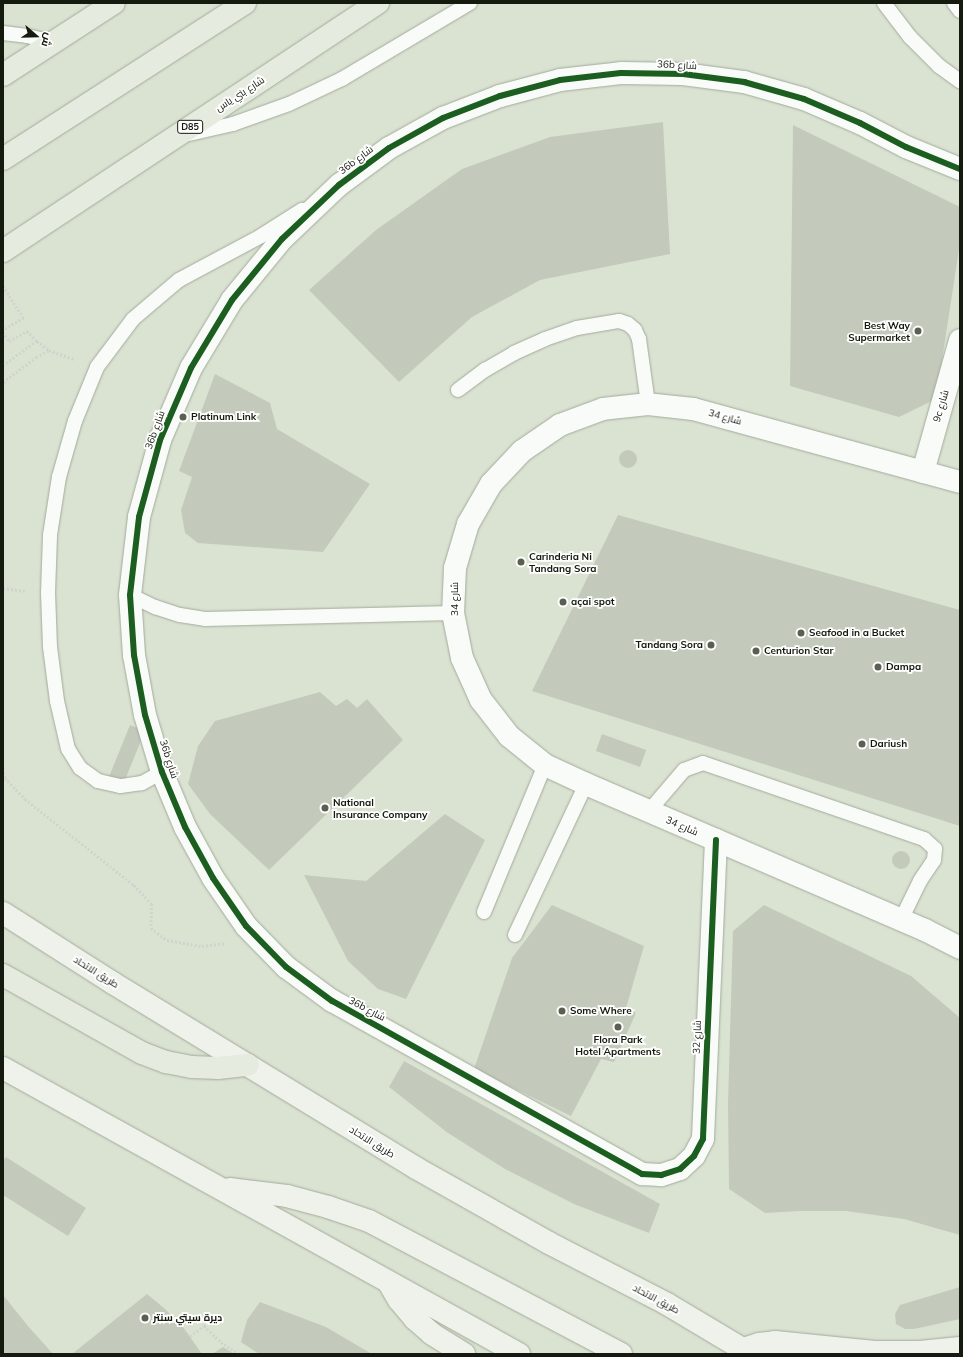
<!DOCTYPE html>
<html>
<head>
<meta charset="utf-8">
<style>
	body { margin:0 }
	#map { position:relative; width:963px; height:1357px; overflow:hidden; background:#dae3d1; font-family:Mulish,Cairo,sans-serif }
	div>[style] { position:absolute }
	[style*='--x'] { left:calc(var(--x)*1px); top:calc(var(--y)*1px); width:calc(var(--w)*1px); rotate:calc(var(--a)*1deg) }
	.building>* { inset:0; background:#c3cabc; transform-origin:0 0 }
	.round { border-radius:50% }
	.path>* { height:2.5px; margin-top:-1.25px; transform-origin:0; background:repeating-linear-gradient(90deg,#d1d4ce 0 2px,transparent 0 4px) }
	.roads { filter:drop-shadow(0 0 1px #a3aa9c) drop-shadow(0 0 1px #a3aa9c) }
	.service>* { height:14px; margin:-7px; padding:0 7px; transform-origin:7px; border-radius:7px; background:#f9fbf8 }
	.minor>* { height:22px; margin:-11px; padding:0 11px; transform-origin:11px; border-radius:11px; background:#f9fbf8 }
	.secondary>* { height:22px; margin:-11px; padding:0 11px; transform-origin:11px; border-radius:11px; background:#eff2eb }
	.primary>* { height:22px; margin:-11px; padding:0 11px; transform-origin:11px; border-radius:11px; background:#e5ebdf }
	.cycleway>* { height:6px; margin:-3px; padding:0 3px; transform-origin:3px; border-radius:3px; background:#1b5e20 }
	.dots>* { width:11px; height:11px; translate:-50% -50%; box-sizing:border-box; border:2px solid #fff; border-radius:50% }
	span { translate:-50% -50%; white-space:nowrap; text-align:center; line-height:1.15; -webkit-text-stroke:3.5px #fff; paint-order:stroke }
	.shield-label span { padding:1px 3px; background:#fff; border:1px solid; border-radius:3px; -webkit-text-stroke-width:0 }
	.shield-label { font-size:9px; color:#141a0e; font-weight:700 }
	.street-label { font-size:10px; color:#141a0e }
	.poi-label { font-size:10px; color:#141a0e; font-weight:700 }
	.right { translate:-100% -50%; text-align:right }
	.left { translate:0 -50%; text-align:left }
	.frame { position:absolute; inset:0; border:4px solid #141a0e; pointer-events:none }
	.north { position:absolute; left:16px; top:16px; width:40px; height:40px; -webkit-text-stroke:3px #fff; paint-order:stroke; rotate:110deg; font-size:11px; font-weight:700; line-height:16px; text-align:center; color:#141a0e }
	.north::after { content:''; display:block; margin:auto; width:14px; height:18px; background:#141a0e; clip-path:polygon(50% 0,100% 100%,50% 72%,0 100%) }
</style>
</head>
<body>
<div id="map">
	<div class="building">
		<div style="clip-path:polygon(663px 122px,670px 254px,540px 280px,472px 317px,399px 382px,309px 290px,376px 230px,462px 169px,550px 137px)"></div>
		<div style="clip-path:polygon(793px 125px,960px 207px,960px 243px,936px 399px,899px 417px,790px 386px)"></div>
		<div style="clip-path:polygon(215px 374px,270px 403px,277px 429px,370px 484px,323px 552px,198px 543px,185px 533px,181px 510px,192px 477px,179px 471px)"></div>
		<div class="round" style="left:619px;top:450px;width:18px;height:18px"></div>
		<div style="clip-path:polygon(618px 515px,960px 610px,960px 826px,532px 691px)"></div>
		<div style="clip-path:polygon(320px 692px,336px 706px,347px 699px,357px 708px,367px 699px,403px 740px,269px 870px,210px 814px,188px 784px,198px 746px,215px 721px)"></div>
		<div style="left:130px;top:725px;width:16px;height:57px;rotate:22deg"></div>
		<div style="left:602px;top:734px;width:47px;height:18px;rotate:20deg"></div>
		<div style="clip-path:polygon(445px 814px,485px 840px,406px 999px,378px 989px,348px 961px,304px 875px,366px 881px)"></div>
		<div class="round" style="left:892px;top:851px;width:18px;height:18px"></div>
		<div style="clip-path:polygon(552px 905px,644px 946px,626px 1008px,636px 1013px,614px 1062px,601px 1059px,571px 1116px,474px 1069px,512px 958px)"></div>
		<div style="clip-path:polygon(764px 905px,911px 976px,960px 1018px,960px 1235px,904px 1219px,846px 1211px,799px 1211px,765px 1213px,729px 1189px,728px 1103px,733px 931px)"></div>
		<div style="clip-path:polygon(404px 1061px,660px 1204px,649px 1233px,574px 1204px,505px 1169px,448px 1133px,389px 1087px)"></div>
		<div style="clip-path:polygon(6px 1157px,86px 1208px,68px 1236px,3px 1195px,3px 1161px)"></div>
		<div style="clip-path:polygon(960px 1287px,960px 1319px,914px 1329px,905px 1329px,896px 1324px,895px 1314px,900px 1305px)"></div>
		<div style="clip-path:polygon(147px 1294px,165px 1309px,183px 1327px,202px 1354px,72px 1354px)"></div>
		<div style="clip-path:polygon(3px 1295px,28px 1326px,53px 1354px,3px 1354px)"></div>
		<div style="clip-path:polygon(260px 1302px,326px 1327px,372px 1354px,259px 1354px,241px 1342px,247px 1320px)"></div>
		<div style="clip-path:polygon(223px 1347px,234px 1354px,212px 1354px)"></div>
	</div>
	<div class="path">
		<div style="--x:3;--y:286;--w:38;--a:57"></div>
		<div style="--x:24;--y:318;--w:24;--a:150"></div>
		<div style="--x:3;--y:332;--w:11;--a:56"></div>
		<div style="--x:9;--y:341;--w:21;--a:-29"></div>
		<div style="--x:27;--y:331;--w:14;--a:45"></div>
		<div style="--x:37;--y:341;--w:42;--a:143.7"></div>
		<div style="--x:37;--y:341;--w:15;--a:37"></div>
		<div style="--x:49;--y:350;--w:27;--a:20"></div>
		<div style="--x:3;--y:382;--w:41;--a:-37.1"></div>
		<div style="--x:36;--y:357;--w:15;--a:-28"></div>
		<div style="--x:3;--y:588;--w:22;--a:8"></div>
		<div style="--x:3;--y:768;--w:10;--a:79"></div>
		<div style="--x:5;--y:778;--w:29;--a:46"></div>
		<div style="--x:25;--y:799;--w:139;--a:38.3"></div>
		<div style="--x:134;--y:885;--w:26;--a:47"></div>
		<div style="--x:152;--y:904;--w:24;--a:92"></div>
		<div style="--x:151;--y:928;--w:20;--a:37"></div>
		<div style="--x:167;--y:940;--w:36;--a:10"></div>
		<div style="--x:202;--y:946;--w:23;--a:-7"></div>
		<div style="--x:204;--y:1326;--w:23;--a:43"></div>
		<div style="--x:221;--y:1342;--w:22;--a:34"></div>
		<div style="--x:190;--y:1336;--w:17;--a:-36"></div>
		<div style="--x:204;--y:1326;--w:16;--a:-55"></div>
	</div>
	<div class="roads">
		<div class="service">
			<div style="--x:884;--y:3;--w:43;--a:52.6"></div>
			<div style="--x:910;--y:37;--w:41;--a:45"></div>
			<div style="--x:939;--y:66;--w:26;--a:36"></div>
			<div style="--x:954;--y:3;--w:10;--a:53"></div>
			<div style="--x:3;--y:33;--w:24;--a:7"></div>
			<div style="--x:27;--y:36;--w:26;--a:13"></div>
			<div style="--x:189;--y:134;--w:45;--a:-12.8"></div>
			<div style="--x:233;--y:124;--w:59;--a:-19.7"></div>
			<div style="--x:289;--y:104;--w:59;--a:-25.3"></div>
			<div style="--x:342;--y:79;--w:149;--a:-30.7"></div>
			<div style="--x:458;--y:390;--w:34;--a:-37"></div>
			<div style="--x:485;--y:370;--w:34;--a:-30"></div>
			<div style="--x:514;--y:353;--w:34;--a:-24"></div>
			<div style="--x:545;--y:339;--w:34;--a:-19"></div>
			<div style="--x:577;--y:328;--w:43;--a:-9.5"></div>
			<div style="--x:619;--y:321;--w:9;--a:18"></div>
			<div style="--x:628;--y:324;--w:9;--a:41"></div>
			<div style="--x:635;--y:330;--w:10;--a:66"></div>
			<div style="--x:639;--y:339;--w:66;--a:82.1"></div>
			<div style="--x:130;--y:595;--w:28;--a:26"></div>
			<div style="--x:155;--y:607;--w:26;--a:18"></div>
			<div style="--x:180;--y:615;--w:25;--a:9"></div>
			<div style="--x:205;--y:619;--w:248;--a:-1.4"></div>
			<div style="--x:162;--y:772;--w:23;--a:151"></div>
			<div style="--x:142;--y:783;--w:22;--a:172"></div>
			<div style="--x:120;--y:786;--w:23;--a:-167"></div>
			<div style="--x:98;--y:781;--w:22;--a:-144"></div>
			<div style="--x:80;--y:768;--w:22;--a:-122"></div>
			<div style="--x:68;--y:749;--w:49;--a:-102.9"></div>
			<div style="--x:57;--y:701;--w:54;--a:-97.4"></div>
			<div style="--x:50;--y:647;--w:54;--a:-92.1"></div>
			<div style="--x:48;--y:593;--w:58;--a:-88"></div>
			<div style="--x:50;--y:535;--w:59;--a:-81.2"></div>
			<div style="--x:59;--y:477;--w:58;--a:-74.1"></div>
			<div style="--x:75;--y:421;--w:58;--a:-67.8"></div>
			<div style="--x:97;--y:367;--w:60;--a:-53.1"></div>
			<div style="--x:133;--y:319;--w:60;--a:-40.3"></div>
			<div style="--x:179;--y:280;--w:93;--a:-28.2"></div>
			<div style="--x:261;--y:236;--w:49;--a:-32.4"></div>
			<div style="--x:649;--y:811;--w:54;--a:-49.5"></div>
			<div style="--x:684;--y:770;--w:20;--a:-20"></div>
			<div style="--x:703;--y:763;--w:234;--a:19"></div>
			<div style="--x:924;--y:839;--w:15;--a:42"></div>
			<div style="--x:935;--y:849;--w:11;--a:95"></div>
			<div style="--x:934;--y:860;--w:25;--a:124"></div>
			<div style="--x:920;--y:881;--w:43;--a:116"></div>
			<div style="--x:484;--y:912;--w:159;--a:-67.5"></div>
			<div style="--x:515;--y:935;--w:167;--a:-64.8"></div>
		</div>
		<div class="minor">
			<div style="--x:923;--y:472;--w:137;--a:-74.3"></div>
			<div style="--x:960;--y:482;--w:277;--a:-164.7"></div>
			<div style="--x:693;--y:409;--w:45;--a:-173.7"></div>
			<div style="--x:648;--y:404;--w:45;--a:173.7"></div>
			<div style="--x:603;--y:409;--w:46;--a:159.6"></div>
			<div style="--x:560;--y:425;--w:46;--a:145.6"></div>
			<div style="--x:522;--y:451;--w:45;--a:133.2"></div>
			<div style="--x:491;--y:484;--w:46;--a:119.9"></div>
			<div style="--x:468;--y:524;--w:46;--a:106.5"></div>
			<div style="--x:455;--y:568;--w:45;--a:92.5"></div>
			<div style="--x:453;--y:613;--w:46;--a:78.7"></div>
			<div style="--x:462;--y:658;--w:46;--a:65.7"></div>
			<div style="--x:481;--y:700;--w:46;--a:52.1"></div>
			<div style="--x:509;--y:736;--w:46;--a:38.9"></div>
			<div style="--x:545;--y:765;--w:45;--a:24.9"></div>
			<div style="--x:586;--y:784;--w:369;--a:23.3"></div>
			<div style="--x:925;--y:930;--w:39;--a:27"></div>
			<div style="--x:716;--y:840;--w:299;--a:92.5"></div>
			<div style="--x:703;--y:1139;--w:19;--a:118"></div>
			<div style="--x:694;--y:1156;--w:19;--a:137"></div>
			<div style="--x:680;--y:1169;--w:20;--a:162"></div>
			<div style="--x:661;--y:1175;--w:19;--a:-177"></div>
			<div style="--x:642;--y:1174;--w:355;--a:-150.8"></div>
			<div style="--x:332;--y:1001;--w:57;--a:-143.5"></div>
			<div style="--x:286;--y:967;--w:57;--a:-134.3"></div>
			<div style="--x:246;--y:926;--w:58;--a:-124.5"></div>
			<div style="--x:213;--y:878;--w:58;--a:-118.8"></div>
			<div style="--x:185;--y:827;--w:60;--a:-112.7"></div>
			<div style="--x:162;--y:772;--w:59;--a:-106.6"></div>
			<div style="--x:145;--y:715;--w:61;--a:-100.4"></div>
			<div style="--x:134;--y:655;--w:60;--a:-93.8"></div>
			<div style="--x:130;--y:595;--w:79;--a:-83.4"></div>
			<div style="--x:139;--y:517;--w:80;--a:-74.7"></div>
			<div style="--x:160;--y:440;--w:78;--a:-66.7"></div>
			<div style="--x:191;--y:368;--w:79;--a:-58.9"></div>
			<div style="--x:232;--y:300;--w:79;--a:-50.7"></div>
			<div style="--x:282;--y:239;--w:79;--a:-43.5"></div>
			<div style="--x:339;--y:185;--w:62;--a:-36.5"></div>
			<div style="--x:389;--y:148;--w:62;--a:-29.1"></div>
			<div style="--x:443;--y:118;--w:61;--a:-21.1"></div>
			<div style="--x:500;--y:96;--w:62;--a:-14.9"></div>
			<div style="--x:560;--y:80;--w:61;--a:-6.5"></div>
			<div style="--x:621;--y:73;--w:62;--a:0.9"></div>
			<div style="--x:683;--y:74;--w:62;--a:7.5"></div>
			<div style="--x:744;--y:82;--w:62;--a:15.8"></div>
			<div style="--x:804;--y:99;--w:61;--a:23.2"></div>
			<div style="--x:860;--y:123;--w:52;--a:27.6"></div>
			<div style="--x:906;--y:147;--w:58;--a:22.2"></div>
		</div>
		<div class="secondary">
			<div style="--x:3;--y:913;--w:130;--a:32.5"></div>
			<div style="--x:113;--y:983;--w:355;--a:31.4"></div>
			<div style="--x:416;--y:1168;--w:153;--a:29.4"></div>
			<div style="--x:549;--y:1243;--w:133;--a:27.3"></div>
			<div style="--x:667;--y:1304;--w:98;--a:30.8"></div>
			<div style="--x:3;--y:1068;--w:590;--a:29"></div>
			<div style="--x:230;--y:1189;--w:57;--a:7"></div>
			<div style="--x:287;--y:1196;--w:42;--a:15"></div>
			<div style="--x:328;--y:1207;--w:43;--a:18.9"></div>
			<div style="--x:369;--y:1221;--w:285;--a:27.8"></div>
			<div style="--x:389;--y:1283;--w:20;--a:60"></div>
			<div style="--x:399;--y:1300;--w:25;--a:50"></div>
			<div style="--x:415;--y:1319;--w:23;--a:41"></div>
			<div style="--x:432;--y:1334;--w:38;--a:32"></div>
			<div style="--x:743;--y:1349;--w:17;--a:-17"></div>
			<div style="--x:759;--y:1344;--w:16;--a:-7"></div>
			<div style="--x:775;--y:1342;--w:100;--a:5.7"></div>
			<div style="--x:875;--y:1352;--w:45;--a:0"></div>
			<div style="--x:920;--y:1352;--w:40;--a:-5.7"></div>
		</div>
		<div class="primary">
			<div style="--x:3;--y:75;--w:132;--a:-33"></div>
			<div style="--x:3;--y:159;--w:288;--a:-32.8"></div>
			<div style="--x:3;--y:251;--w:450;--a:-33.5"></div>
			<div style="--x:3;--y:975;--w:159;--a:29.3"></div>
			<div style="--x:142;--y:1053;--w:26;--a:21"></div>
			<div style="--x:166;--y:1062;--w:26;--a:11"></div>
			<div style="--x:192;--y:1067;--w:26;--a:2"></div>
			<div style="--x:218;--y:1068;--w:30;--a:-6"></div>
		</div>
	</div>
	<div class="cycleway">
		<div style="--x:716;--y:840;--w:299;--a:92.5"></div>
		<div style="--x:703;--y:1139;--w:19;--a:118"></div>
		<div style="--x:694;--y:1156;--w:19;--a:137"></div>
		<div style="--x:680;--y:1169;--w:20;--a:162"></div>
		<div style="--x:661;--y:1175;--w:19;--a:-177"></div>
		<div style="--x:642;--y:1174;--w:355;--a:-150.8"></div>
		<div style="--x:332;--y:1001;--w:57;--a:-143.5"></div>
		<div style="--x:286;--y:967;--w:57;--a:-134.3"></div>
		<div style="--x:246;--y:926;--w:58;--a:-124.5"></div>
		<div style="--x:213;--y:878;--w:58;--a:-118.8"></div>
		<div style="--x:185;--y:827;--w:60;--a:-112.7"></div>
		<div style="--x:162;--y:772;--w:59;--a:-106.6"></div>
		<div style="--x:145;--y:715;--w:61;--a:-100.4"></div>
		<div style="--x:134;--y:655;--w:60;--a:-93.8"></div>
		<div style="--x:130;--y:595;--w:79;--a:-83.4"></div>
		<div style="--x:139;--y:517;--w:80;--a:-74.7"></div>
		<div style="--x:160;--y:440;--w:78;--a:-66.7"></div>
		<div style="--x:191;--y:368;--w:79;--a:-58.9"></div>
		<div style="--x:232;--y:300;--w:79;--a:-50.7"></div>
		<div style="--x:282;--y:239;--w:79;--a:-43.5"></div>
		<div style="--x:339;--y:185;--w:62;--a:-36.5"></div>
		<div style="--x:389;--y:148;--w:62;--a:-29.1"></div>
		<div style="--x:443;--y:118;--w:61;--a:-21.1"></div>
		<div style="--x:500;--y:96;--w:62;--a:-14.9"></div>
		<div style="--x:560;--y:80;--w:61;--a:-6.5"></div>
		<div style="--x:621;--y:73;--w:62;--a:0.9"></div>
		<div style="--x:683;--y:74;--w:62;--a:7.5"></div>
		<div style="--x:744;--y:82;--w:62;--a:15.8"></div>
		<div style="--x:804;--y:99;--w:61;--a:23.2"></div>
		<div style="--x:860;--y:123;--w:52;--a:27.6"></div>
		<div style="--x:906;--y:147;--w:58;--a:22.2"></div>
	</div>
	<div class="dots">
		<div style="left:918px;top:331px;background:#596052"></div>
		<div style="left:183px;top:417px;background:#596052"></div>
		<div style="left:521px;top:562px;background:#596052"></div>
		<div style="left:563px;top:602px;background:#596052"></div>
		<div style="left:801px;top:633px;background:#596052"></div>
		<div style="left:711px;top:645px;background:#596052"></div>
		<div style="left:756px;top:651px;background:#596052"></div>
		<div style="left:878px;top:667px;background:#596052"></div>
		<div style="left:862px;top:744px;background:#596052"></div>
		<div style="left:325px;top:808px;background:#596052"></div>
		<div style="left:562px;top:1011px;background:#596052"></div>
		<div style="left:618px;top:1027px;background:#596052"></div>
		<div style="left:145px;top:1318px;background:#596052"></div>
	</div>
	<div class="shield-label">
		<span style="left:190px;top:127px">D85</span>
	</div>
	<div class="street-label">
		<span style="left:677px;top:65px;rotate:3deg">36b شارع</span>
		<span style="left:240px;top:94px;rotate:-33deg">شارع بني ياس</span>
		<span style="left:356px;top:160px;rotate:-37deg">36b شارع</span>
		<span style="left:941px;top:406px;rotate:-74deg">9c شارع</span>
		<span style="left:725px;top:417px;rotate:16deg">شارع 34</span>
		<span style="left:155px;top:430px;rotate:-70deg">36b شارع</span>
		<span style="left:455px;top:599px;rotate:-90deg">شارع 34</span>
		<span style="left:169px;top:759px;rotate:72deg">36b شارع</span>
		<span style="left:682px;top:826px;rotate:23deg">شارع 34</span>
		<span style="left:96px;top:972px;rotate:32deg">طريق الاتحاد</span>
		<span style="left:367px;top:1009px;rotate:28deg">36b شارع</span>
		<span style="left:697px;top:1037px;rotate:-88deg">شارع 32</span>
		<span style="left:372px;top:1142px;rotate:32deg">طريق الاتحاد</span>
		<span style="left:656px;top:1299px;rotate:28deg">طريق الاتحاد</span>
	</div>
	<div class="poi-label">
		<span class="right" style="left:910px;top:331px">Best Way<br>Supermarket</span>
		<span class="left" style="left:191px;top:417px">Platinum Link</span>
		<span class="left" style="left:529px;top:562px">Carinderia Ni<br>Tandang Sora</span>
		<span class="left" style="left:571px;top:602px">açai spot</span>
		<span class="left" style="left:809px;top:633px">Seafood in a Bucket</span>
		<span class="right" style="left:703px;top:645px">Tandang Sora</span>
		<span class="left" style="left:764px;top:651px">Centurion Star</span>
		<span class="left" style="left:886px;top:667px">Dampa</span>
		<span class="left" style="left:870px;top:744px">Dariush</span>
		<span class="left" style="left:333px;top:808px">National<br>Insurance Company</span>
		<span class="left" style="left:570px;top:1011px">Some Where</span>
		<span style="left:618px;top:1045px">Flora Park<br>Hotel Apartments</span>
		<span class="left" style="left:153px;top:1318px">ديرة سيتي سنتر</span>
	</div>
	<div class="frame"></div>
	<div class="north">ش</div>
</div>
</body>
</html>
